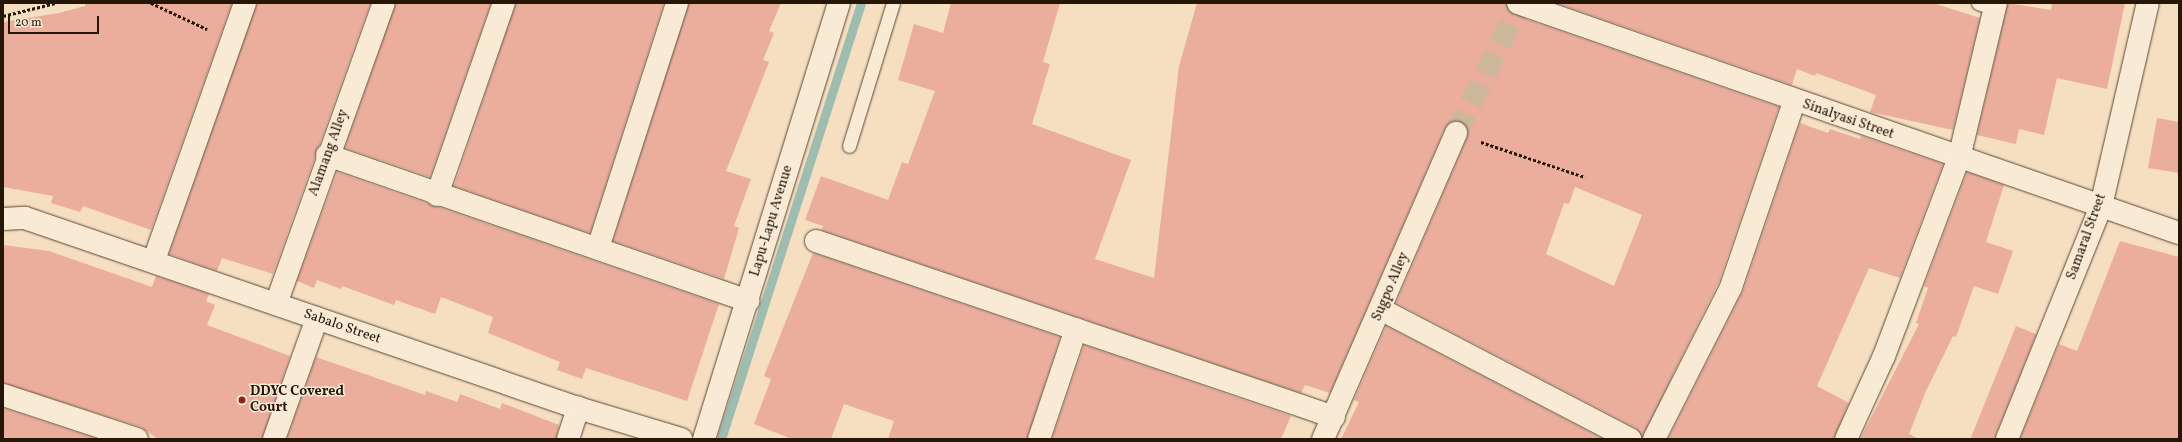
<!DOCTYPE html>
<html>
<head>
<meta charset="utf-8">
<style>
	body { margin:0 }
	#map { position:relative; width:2182px; height:442px; overflow:hidden; background:#f6dfc0; font-family:Vollkorn,serif }
	div>[style] { position:absolute }
	[style*='--x'] { left:calc(var(--x)*1px); top:calc(var(--y)*1px); width:calc(var(--w)*1px); rotate:calc(var(--a)*1deg) }
	.stream>* { height:9px; margin:-4.5px; padding:0 4.5px; transform-origin:4.5px; border-radius:4.5px; background:#9dbdb1 }
	.building>* { inset:0; background:#ebad9c; transform-origin:0 0 }
	.street-tunnel>* { height:22px; margin-top:-11px; transform-origin:0; background:repeating-linear-gradient(90deg,#ccb79b 0 22px,transparent 0 33px) }
	.path>* { height:2.5px; margin-top:-1.25px; transform-origin:0; background:repeating-linear-gradient(90deg,#251606 0 3px,transparent 0 5px) }
	.roads { filter:drop-shadow(0 0 1px #594834) drop-shadow(0 0 1px #594834) }
	.lane>* { height:13px; margin:-6.5px; padding:0 6.5px; transform-origin:6.5px; border-radius:6.5px; background:#f9ead6 }
	.street>* { height:22px; margin:-11px; padding:0 11px; transform-origin:11px; border-radius:11px; background:#f9ead6 }
	.secondary>* { height:22px; margin:-11px; padding:0 11px; transform-origin:11px; border-radius:11px; background:#f9ead6 }
	.dots>* { width:11px; height:11px; translate:-50% -50%; box-sizing:border-box; border:2px solid #f9ead6; border-radius:50% }
	span { translate:-50% -50%; white-space:nowrap; text-align:center; line-height:1.15; -webkit-text-stroke:3px #f9ead6; paint-order:stroke }
	.street-label { font-size:14px; color:#251606 }
	.poi-label { font-size:14px; color:#251606; font-weight:700 }
	.left { translate:0 -50%; text-align:left }
	.frame { position:absolute; inset:0; border:4px solid #251606; pointer-events:none }
	.scale { position:absolute; left:8px; top:16px; width:91px; height:18px; box-sizing:border-box; border:2px solid #251606; border-top:0; padding-left:5px; font-size:12px; line-height:14px; white-space:nowrap; color:#251606; -webkit-text-stroke:3px #f9ead6; paint-order:stroke }
</style>
</head>
<body>
<div id="map">
	<div class="stream">
		<div style="--x:721;--y:439;--w:458;--a:-72.2"></div>
	</div>
	<div class="building">
		<div style="clip-path:polygon(85px 3px,232px 3px,151px 230px,83px 206px,80px 212px,51px 203px,53px 196px,3px 187px,3px 22px,59px 13px,85px 6px)"></div>
		<div style="clip-path:polygon(257px 3px,370px 4px,273px 274px,222px 258px,217px 271px,169px 254px)"></div>
		<div style="clip-path:polygon(396px 3px,491px 3px,430px 177px,345px 148px)"></div>
		<div style="clip-path:polygon(516px 3px,664px 3px,590px 233px,454px 186px)"></div>
		<div style="clip-path:polygon(689px 3px,781px 3px,769px 31px,774px 33px,763px 60px,769px 62px,726px 171px,751px 179px,734px 226px,739px 228px,724px 279px,613px 241px)"></div>
		<div style="clip-path:polygon(evenodd,951px 3px,1060px 3px,1043px 62px,1050px 64px,1032px 124px,1131px 160px,1095px 259px,1154px 278px,1179px 66px,1197px 3px,1506px 3px,1514px 15px,1779px 107px,1719px 282px,1642px 437px,1636px 428px,1396px 303px,1467px 138px,1466px 126px,1461px 121px,1449px 123px,1445px 128px,1330px 393px,1305px 385px,1301px 393px,822px 230px,823px 226px,805px 220px,821px 176px,888px 200px,902px 162px,908px 164px,935px 91px,898px 80px,914px 24px,943px 33px,951px 3px,1575px 187px,1642px 215px,1614px 286px,1546px 254px,1564px 203px,1569px 204px,1575px 187px)"></div>
		<div style="clip-path:polygon(1556px 3px,1933px 3px,1980px 18px,1953px 130px,1870px 112px,1876px 95px,1816px 73px,1815px 76px,1797px 69px,1792px 85px)"></div>
		<div style="clip-path:polygon(2008px 3px,2051px 10px,2052px 3px,2125px 3px,2107px 89px,2057px 78px,2044px 135px,2019px 129px,2016px 144px,1977px 135px)"></div>
		<div style="clip-path:polygon(2157px 118px,2179px 122px,2179px 173px,2148px 168px)"></div>
		<div style="clip-path:polygon(1800px 123px,1828px 133px,1830px 129px,1860px 139px,1861px 136px,1943px 164px,1900px 278px,1869px 268px,1817px 386px,1849px 403px,1834px 439px,1668px 439px,1743px 291px)"></div>
		<div style="clip-path:polygon(337px 172px,719px 304px,687px 401px,586px 368px,582px 379px,557px 370px,560px 362px,488px 333px,493px 317px,441px 297px,435px 314px,396px 300px,394px 305px,342px 286px,341px 289px,317px 280px,314px 288px,297px 281px)"></div>
		<div style="clip-path:polygon(1967px 172px,2004px 185px,1986px 242px,2013px 251px,1998px 294px,1974px 286px,1956px 337px,1953px 336px,1926px 391px,1909px 434px,1919px 439px,1860px 439px,1919px 324px,1916px 323px,1928px 288px,1924px 286px)"></div>
		<div style="clip-path:polygon(2120px 241px,2179px 257px,2179px 439px,2020px 439px,2059px 344px,2077px 351px)"></div>
		<div style="clip-path:polygon(3px 245px,49px 251px,152px 287px,156px 276px,209px 294px,206px 301px,215px 305px,207px 325px,290px 356px,262px 439px,158px 439px,141px 427px,3px 383px)"></div>
		<div style="clip-path:polygon(813px 253px,1060px 337px,1027px 439px,888px 439px,894px 421px,844px 404px,831px 439px,792px 439px,754px 424px,771px 379px,764px 376px)"></div>
		<div style="clip-path:polygon(1386px 326px,1603px 439px,1341px 439px,1359px 402px,1354px 400px)"></div>
		<div style="left:2016px;top:326px;width:22px;height:122px;rotate:22deg"></div>
		<div style="clip-path:polygon(1084px 345px,1291px 416px,1281px 439px,1052px 439px)"></div>
		<div style="clip-path:polygon(316px 357px,425px 395px,426px 391px,457px 402px,460px 394px,500px 409px,502px 403px,559px 425px,556px 439px,287px 439px)"></div>
		<div style="clip-path:polygon(3px 408px,97px 439px,3px 439px)"></div>
	</div>
	<div class="street-tunnel">
		<div style="--x:1456;--y:133;--w:144;--a:-63.6"></div>
	</div>
	<div class="path">
		<div style="--x:151;--y:3;--w:62;--a:24.9"></div>
		<div style="--x:3;--y:16;--w:54;--a:-14"></div>
		<div style="--x:1481;--y:142;--w:110;--a:18.6"></div>
	</div>
	<div class="roads">
		<div class="lane">
			<div style="--x:1978;--y:3;--w:18;--a:19"></div>
			<div style="--x:849;--y:146;--w:150;--a:-72.9"></div>
		</div>
		<div class="street">
			<div style="--x:1518;--y:3;--w:700;--a:19.19"></div>
			<div style="--x:327;--y:155;--w:446;--a:19.1"></div>
			<div style="--x:437;--y:195;--w:203;--a:-70.8"></div>
			<div style="--x:816;--y:241;--w:547;--a:18.77"></div>
			<div style="--x:598;--y:248;--w:257;--a:-72.1"></div>
			<div style="--x:154;--y:260;--w:273;--a:-70.5"></div>
			<div style="--x:276;--y:304;--w:320;--a:-70.3"></div>
			<div style="--x:1382;--y:310;--w:280;--a:27.5"></div>
			<div style="--x:3;--y:395;--w:141;--a:18.2"></div>
			<div style="--x:274;--y:439;--w:128;--a:-70.4"></div>
			<div style="--x:568;--y:439;--w:33;--a:-72"></div>
			<div style="--x:1039;--y:439;--w:116;--a:-71.4"></div>
			<div style="--x:1323;--y:439;--w:334;--a:-66.5"></div>
			<div style="--x:1654;--y:439;--w:170;--a:-63.1"></div>
			<div style="--x:1731;--y:287;--w:195;--a:-71.2"></div>
			<div style="--x:1846;--y:439;--w:91;--a:-65.4"></div>
			<div style="--x:1884;--y:356;--w:212;--a:-69.3"></div>
			<div style="--x:1959;--y:158;--w:159;--a:-76.6"></div>
			<div style="--x:2007;--y:439;--w:251;--a:-68"></div>
			<div style="--x:2101;--y:206;--w:208;--a:-77"></div>
		</div>
		<div class="secondary">
			<div style="--x:3;--y:219;--w:22;--a:-3"></div>
			<div style="--x:25;--y:218;--w:585;--a:18.96"></div>
			<div style="--x:578;--y:408;--w:108;--a:16.8"></div>
			<div style="--x:704;--y:439;--w:456;--a:-72.8"></div>
		</div>
	</div>
	<div class="dots">
		<div style="left:242px;top:400px;background:#8f2418"></div>
	</div>
	<div class="street-label">
		<span style="left:1848px;top:120px;rotate:19deg">Sinalyasi Street</span>
		<span style="left:329px;top:153px;rotate:-70deg">Alamang Alley</span>
		<span style="left:772px;top:221px;rotate:-73deg">Lapu-Lapu Avenue</span>
		<span style="left:2087px;top:237px;rotate:-70deg">Samaral Street</span>
		<span style="left:1391px;top:287px;rotate:-67deg">Sugpo Alley</span>
		<span style="left:342px;top:327px;rotate:19deg">Sabalo Street</span>
	</div>
	<div class="poi-label">
		<span class="left" style="left:250px;top:400px">DDYC Covered<br>Court</span>
	</div>
	<div class="frame"></div>
	<div class="scale">20 m</div>
</div>
</body>
</html>
